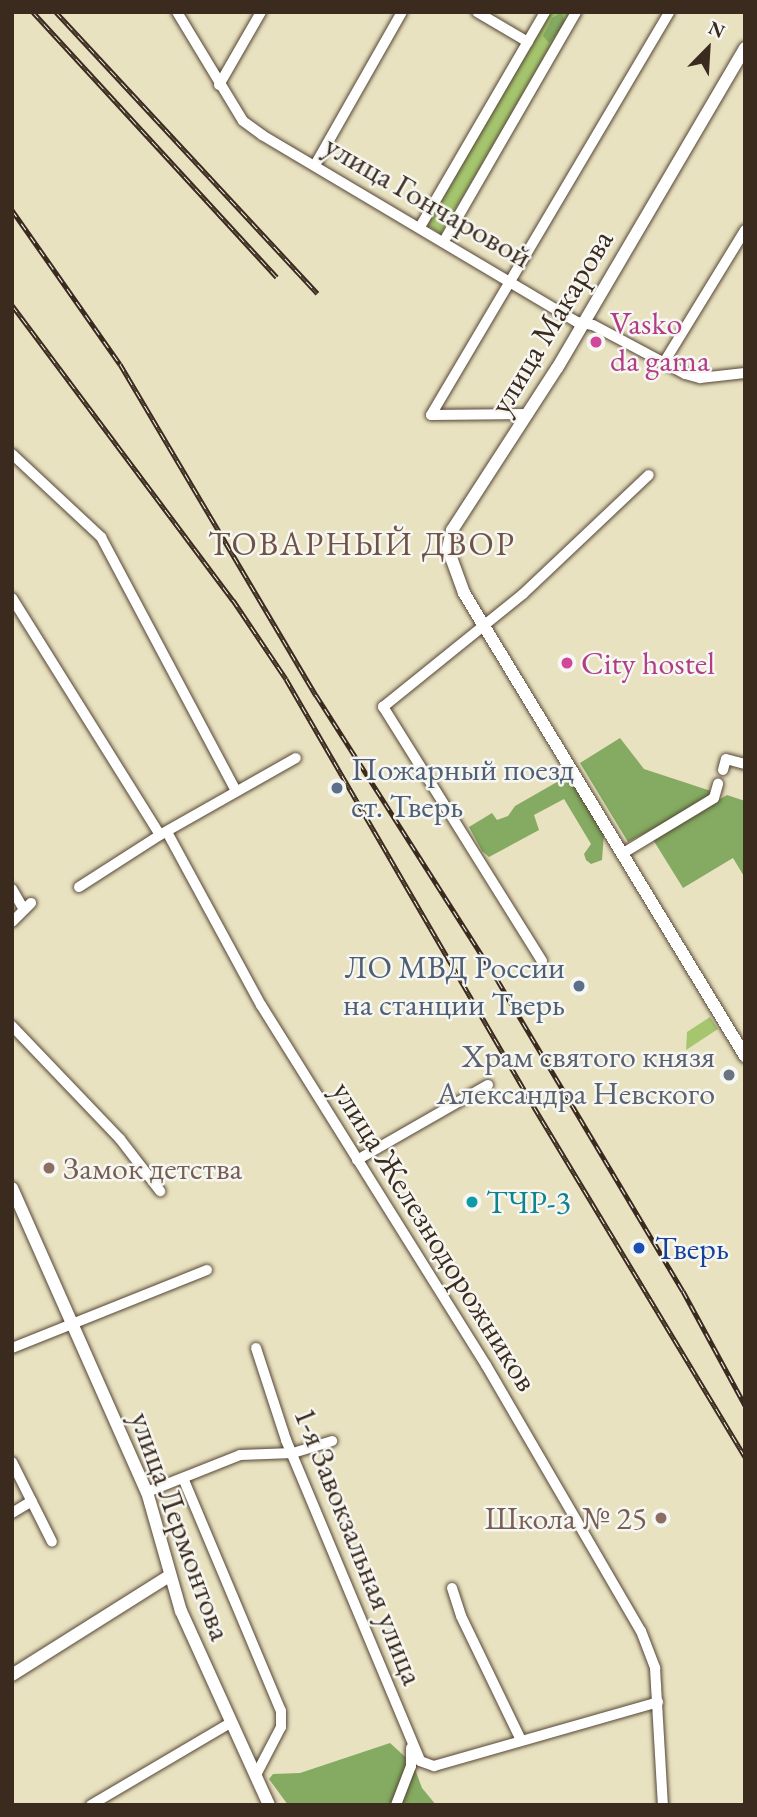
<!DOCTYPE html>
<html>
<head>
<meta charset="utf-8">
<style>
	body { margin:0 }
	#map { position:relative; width:757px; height:1817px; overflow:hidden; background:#e9e2c0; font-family:"EB Garamond",serif }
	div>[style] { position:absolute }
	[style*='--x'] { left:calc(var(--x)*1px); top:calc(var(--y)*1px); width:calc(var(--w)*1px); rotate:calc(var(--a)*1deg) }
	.green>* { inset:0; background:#a5c66e }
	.forest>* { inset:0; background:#84ab61 }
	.roads { filter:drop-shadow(0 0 2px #554636) drop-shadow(0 0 2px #554636) }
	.minor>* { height:10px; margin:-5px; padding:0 5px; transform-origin:5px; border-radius:5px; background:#fff }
	.major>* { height:12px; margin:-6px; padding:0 6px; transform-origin:6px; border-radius:6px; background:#fff }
	.rail>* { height:5px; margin-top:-2.5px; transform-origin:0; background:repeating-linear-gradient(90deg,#f6f6f2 0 8px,#3b2a1e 0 16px); box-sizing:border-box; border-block:2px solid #3b2a1e }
	.dots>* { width:19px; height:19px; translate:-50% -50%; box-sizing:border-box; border:4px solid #f6f6f2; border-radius:50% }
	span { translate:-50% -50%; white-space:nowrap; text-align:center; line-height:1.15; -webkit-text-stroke:5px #f6f6f2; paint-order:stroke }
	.street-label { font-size:32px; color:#3b2a1e }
	.hotel-label { font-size:32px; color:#b23c85 }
	.left { translate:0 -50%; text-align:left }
	.service-label { font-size:32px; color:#4e5e75 }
	.right { translate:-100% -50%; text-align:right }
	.worship-label { font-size:32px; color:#5b616d }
	.education-label { font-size:32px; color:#785e54 }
	.culture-label { font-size:32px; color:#0d838f }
	.transit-label { font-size:32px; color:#164399 }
	.neighbourhood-label { font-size:33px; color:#715345; letter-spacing:2px }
	.frame { position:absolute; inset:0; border:14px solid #3b2a1e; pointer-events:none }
	.north { position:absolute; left:673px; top:14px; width:70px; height:70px; -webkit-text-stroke:5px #f6f6f2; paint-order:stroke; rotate:24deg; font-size:19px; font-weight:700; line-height:28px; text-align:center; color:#3b2a1e }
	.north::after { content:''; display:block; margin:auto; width:24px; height:32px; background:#3b2a1e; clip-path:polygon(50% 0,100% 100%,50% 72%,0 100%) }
</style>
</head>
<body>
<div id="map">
	<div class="green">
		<div style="clip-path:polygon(548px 12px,571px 12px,441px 234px,427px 225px,433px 209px)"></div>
		<div style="clip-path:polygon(710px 1017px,718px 1029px,686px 1050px,687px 1032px)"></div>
	</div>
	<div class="forest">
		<div style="clip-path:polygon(562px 12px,565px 23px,549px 43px,543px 36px,552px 18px)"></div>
		<div style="clip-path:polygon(620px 738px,644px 769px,711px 791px,706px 801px,628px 842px,580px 763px)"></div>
		<div style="clip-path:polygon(571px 779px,604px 833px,602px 860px,591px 864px,586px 860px,584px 854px,591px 844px,564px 799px,534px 815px,539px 830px,489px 857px,482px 851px,469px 827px,492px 813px,497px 820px,508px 816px,515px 806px,557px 782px)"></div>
		<div style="clip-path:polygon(727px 795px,745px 801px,745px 878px,733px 858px,683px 888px,652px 838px)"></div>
		<div style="clip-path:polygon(390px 1743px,413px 1764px,422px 1788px,436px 1805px,288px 1805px,269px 1779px,273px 1774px,300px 1773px)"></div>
	</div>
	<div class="roads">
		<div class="minor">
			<div style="--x:177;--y:12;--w:127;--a:58.8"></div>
			<div style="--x:243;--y:121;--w:24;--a:36"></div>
			<div style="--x:262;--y:135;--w:366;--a:30.7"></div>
			<div style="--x:577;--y:322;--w:16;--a:11"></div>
			<div style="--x:593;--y:325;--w:104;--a:28"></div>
			<div style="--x:685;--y:374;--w:16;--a:15"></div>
			<div style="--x:700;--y:378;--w:45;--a:-6.3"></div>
			<div style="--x:477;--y:12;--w:59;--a:30.5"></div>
			<div style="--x:219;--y:85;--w:84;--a:-60.1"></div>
			<div style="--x:315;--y:165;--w:176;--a:-60.4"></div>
			<div style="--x:420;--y:227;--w:249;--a:-59.8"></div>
			<div style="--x:444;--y:241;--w:264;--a:-60"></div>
			<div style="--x:663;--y:364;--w:157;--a:-58.5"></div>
			<div style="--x:528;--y:414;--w:97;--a:179.4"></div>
			<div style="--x:431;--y:415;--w:468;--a:-59.4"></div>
			<div style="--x:12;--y:454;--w:122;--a:43"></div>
			<div style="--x:101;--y:537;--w:288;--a:62"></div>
			<div style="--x:12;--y:598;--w:279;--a:58"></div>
			<div style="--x:723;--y:770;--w:11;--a:-75"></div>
			<div style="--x:726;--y:759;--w:20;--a:15"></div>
			<div style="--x:167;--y:832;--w:197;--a:61.5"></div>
			<div style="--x:261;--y:1005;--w:425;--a:58"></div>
			<div style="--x:486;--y:1365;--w:308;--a:59.8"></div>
			<div style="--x:641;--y:1631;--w:40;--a:69"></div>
			<div style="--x:655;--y:1668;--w:137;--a:86.7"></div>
			<div style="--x:625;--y:852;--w:104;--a:-31.2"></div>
			<div style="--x:714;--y:798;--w:15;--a:-74"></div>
			<div style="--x:79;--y:887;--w:96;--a:-32.7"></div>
			<div style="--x:160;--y:835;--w:156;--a:-29.5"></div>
			<div style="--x:12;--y:889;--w:24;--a:60"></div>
			<div style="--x:12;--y:922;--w:27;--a:-45"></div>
			<div style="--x:542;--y:961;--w:300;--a:-122"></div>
			<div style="--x:383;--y:707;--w:180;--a:-38.9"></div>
			<div style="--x:523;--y:594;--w:173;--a:-43.4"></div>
			<div style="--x:12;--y:1026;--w:156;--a:46.3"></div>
			<div style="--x:120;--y:1139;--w:66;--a:52.4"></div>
			<div style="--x:357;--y:1160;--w:151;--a:-29.8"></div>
			<div style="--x:12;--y:1348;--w:210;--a:-21.8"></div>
			<div style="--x:256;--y:1348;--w:97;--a:71.9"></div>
			<div style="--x:286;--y:1440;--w:348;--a:67.3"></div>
			<div style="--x:420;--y:1761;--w:15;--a:20"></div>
			<div style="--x:434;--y:1766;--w:233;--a:-15.9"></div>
			<div style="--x:12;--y:1462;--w:89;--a:63.4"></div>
			<div style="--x:183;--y:1478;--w:253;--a:67.2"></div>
			<div style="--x:281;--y:1711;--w:16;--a:90"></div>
			<div style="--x:281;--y:1727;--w:52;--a:117.6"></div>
			<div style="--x:147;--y:1492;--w:100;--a:-21.7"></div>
			<div style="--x:240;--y:1455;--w:53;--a:-2.2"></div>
			<div style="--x:293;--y:1453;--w:41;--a:-17.1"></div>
			<div style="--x:12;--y:1513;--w:23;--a:-31"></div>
			<div style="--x:452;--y:1588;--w:29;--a:72"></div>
			<div style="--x:461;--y:1616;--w:138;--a:64.2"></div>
			<div style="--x:91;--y:1805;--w:161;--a:-30.5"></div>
			<div style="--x:396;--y:1805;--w:42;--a:-69"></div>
			<div style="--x:411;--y:1766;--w:18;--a:-90"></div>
		</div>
		<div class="major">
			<div style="--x:745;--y:48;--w:371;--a:120.4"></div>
			<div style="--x:557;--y:368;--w:193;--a:122.9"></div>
			<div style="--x:452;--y:530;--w:19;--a:102"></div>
			<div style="--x:448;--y:549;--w:47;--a:70"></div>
			<div style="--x:464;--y:593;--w:542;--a:58.75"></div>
			<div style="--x:12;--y:1188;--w:333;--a:66.1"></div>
			<div style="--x:147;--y:1492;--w:124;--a:74.1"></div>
			<div style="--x:181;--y:1611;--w:213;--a:65.6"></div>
			<div style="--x:12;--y:1675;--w:186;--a:-32.2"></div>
		</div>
	</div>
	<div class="rail">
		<div style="--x:33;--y:12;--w:360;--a:47.4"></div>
		<div style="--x:56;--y:12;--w:384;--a:47.1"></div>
		<div style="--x:92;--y:12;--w:1;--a:90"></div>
		<div style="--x:12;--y:210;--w:188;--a:55"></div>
		<div style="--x:120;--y:364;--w:385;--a:59.4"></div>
		<div style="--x:316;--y:695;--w:339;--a:57.5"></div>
		<div style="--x:498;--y:981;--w:361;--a:59.2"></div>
		<div style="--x:683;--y:1291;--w:130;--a:61.5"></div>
		<div style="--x:12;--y:305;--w:369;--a:53.2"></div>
		<div style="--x:233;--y:600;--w:95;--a:56.1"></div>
		<div style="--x:286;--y:679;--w:495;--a:59.9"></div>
		<div style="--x:534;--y:1107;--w:409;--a:58.9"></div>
	</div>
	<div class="dots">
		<div style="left:596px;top:342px;background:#d1479c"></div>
		<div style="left:567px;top:663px;background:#d1479c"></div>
		<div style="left:337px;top:788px;background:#5c6f8a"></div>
		<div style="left:579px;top:986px;background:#5c6f8a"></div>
		<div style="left:729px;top:1075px;background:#6b7280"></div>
		<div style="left:49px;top:1168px;background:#8d6e63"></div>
		<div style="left:472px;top:1202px;background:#0f9aa8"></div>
		<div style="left:639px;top:1248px;background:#1a4fb4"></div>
		<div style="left:661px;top:1518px;background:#8d6e63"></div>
	</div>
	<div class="street-label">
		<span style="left:428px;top:201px;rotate:30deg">улица Гончаровой</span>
		<span style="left:551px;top:322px;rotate:-59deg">улица Макарова</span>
		<span style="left:435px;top:1236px;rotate:58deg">улица Железнодорожников</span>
		<span style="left:181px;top:1526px;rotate:70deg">улица Лермонтова</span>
		<span style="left:359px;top:1546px;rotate:68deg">1-я Завокзальная улица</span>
	</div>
	<div class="hotel-label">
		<span class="left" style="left:610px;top:342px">Vasko<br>da gama</span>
		<span class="left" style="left:581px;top:663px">City hostel</span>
	</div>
	<div class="service-label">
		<span class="left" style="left:351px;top:788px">Пожарный поезд<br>ст. Тверь</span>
		<span class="right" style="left:565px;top:986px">ЛО МВД России<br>на станции Тверь</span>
	</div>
	<div class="worship-label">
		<span class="right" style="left:715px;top:1075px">Храм святого князя<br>Александра Невского</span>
	</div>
	<div class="education-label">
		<span class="left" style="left:63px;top:1168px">Замок детства</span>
		<span class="right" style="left:647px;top:1518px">Школа № 25</span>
	</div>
	<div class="culture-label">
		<span class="left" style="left:486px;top:1202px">ТЧР-3</span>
	</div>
	<div class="transit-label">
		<span class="left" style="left:655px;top:1248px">Тверь</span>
	</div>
	<div class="neighbourhood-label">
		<span style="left:362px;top:544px">ТОВАРНЫЙ ДВОР</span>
	</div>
	<div class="frame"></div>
	<div class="north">N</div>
</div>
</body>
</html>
